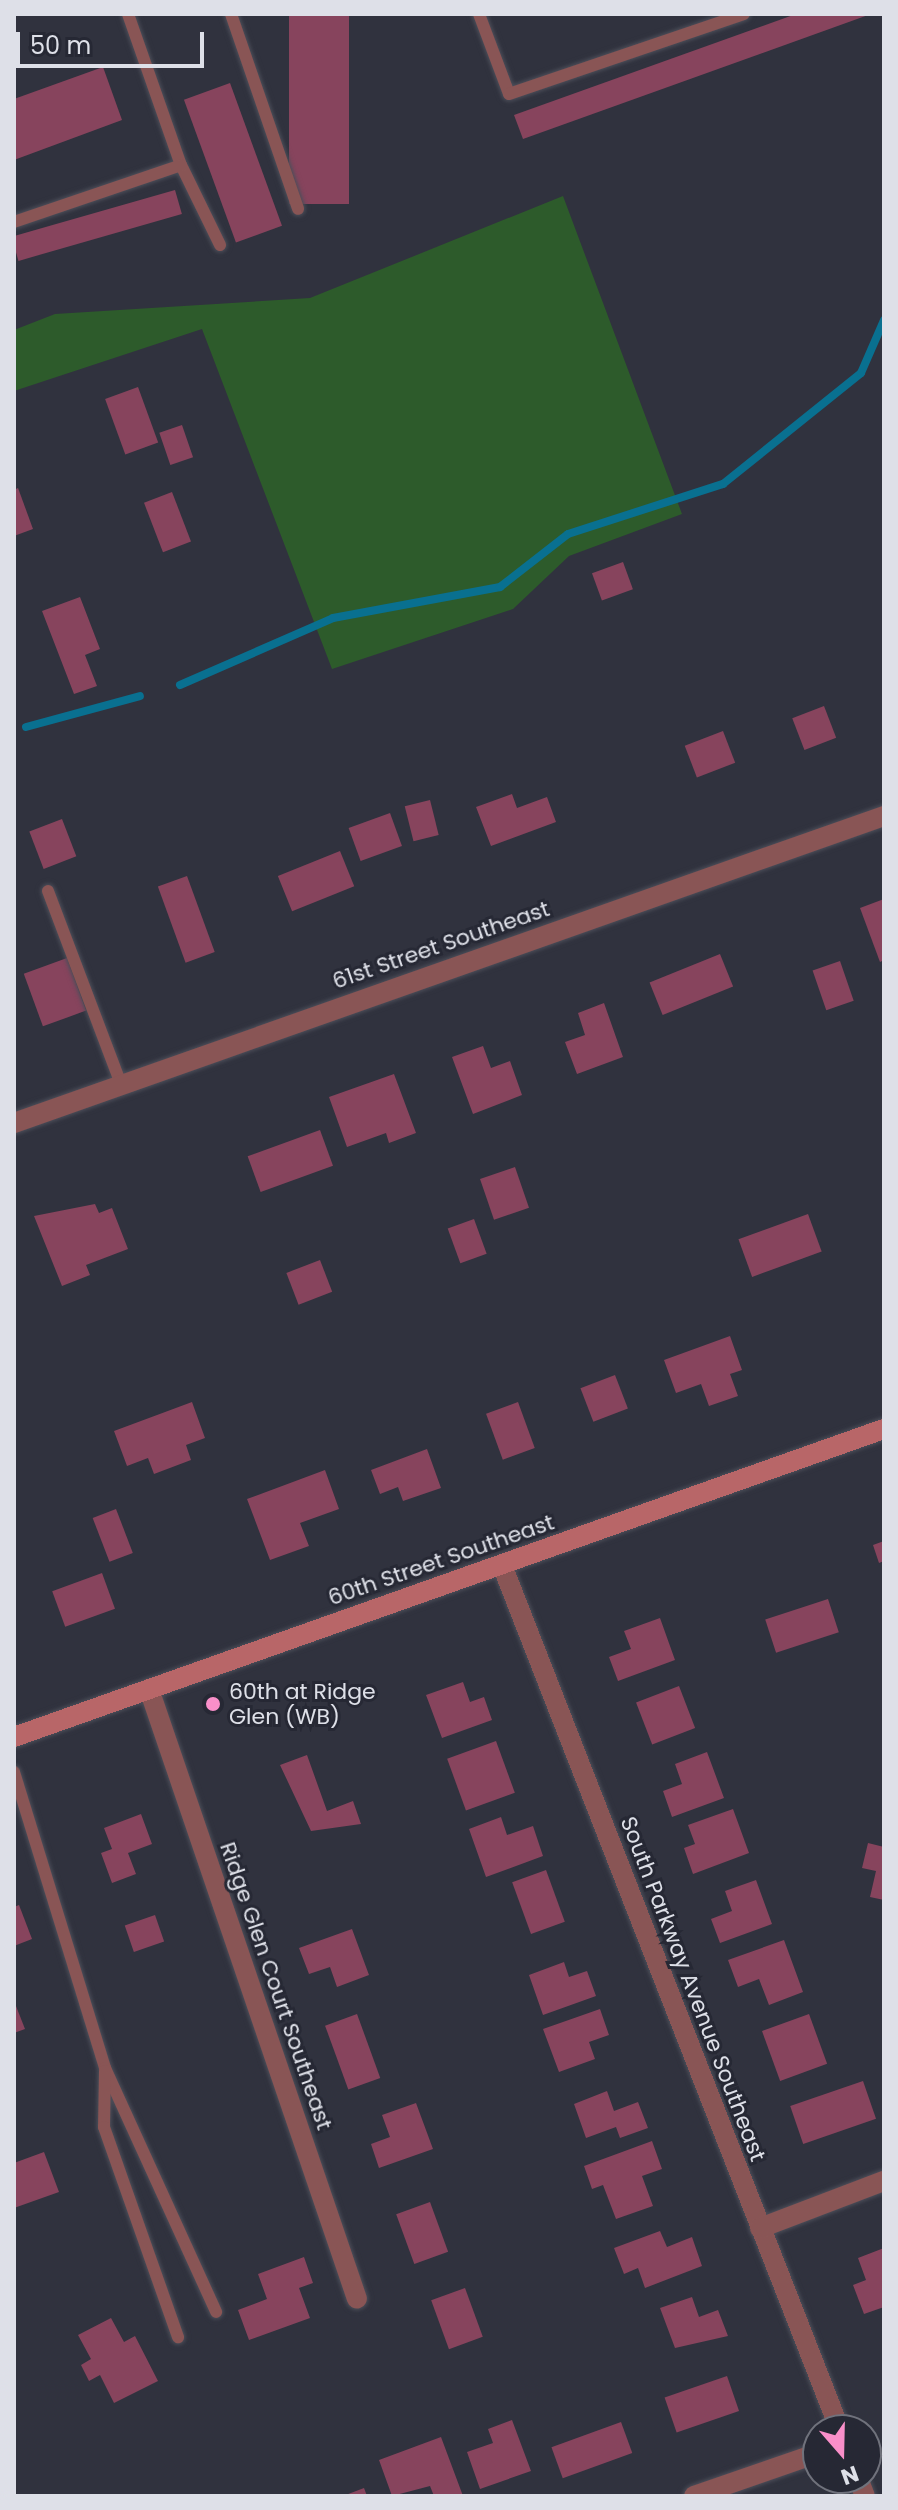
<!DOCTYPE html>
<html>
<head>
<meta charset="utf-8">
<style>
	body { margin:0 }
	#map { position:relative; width:898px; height:2510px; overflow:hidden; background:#30323e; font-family:Poppins,sans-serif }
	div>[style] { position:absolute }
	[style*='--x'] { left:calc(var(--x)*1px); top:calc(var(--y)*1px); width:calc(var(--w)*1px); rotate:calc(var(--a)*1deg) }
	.green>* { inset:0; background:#2d5b2b }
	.stream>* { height:8px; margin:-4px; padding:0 4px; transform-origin:4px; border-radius:4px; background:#097090 }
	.building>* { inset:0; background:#87445d; transform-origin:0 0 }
	.roads { filter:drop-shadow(0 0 2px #4c4e59) drop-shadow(0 0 2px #4c4e59) }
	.lane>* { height:12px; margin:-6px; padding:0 6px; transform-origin:6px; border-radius:6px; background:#895555 }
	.street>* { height:20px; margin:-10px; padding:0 10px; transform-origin:10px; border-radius:10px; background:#895555 }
	.secondary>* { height:20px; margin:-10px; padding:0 10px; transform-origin:10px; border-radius:10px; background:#b86668 }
	.dots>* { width:22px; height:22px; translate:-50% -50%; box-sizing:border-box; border:4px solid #262834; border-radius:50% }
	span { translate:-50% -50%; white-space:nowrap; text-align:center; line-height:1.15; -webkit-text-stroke:6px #262834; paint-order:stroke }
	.street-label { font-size:22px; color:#dee0e8 }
	.poi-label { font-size:22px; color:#dee0e8 }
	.left { translate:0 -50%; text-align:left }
	.frame { position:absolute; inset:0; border:16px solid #dee0e8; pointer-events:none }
	.north { position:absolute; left:802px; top:2414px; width:80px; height:80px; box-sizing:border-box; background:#262834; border:2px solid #70727c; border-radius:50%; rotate:160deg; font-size:22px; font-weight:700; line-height:32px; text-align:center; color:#dee0e8 }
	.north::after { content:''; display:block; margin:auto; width:28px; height:36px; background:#f98fc9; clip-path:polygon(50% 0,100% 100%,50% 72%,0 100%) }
	.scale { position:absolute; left:16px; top:32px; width:188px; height:36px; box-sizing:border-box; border:4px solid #dee0e8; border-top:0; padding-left:10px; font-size:24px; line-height:28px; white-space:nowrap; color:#dee0e8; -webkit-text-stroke:6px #262834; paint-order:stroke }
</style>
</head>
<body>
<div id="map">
	<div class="green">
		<div style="clip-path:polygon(563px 196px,682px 514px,569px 556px,513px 609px,332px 669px,202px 329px,14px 391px,14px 330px,55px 314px,310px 298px)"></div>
	</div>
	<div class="stream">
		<div style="--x:180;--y:685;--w:167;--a:-23.6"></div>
		<div style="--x:333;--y:618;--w:170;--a:-10.5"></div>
		<div style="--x:500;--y:587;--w:86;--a:-37.9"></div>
		<div style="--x:568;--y:534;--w:163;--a:-17.9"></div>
		<div style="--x:723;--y:484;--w:177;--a:-38.8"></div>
		<div style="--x:861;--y:373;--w:58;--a:-66.5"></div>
		<div style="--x:26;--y:727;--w:118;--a:-15.2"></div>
	</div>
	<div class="building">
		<div style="left:289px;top:14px;width:60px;height:190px"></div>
		<div style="clip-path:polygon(796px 14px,871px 14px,523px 139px,514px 115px)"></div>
		<div style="clip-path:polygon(103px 67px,122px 120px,14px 160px,14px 99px)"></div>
		<div style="left:230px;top:83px;width:152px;height:49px;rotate:70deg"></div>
		<div style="left:175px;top:190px;width:25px;height:170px;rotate:74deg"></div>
		<div style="left:138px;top:387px;width:59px;height:35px;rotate:70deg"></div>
		<div style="left:182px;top:425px;width:34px;height:24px;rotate:71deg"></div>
		<div style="clip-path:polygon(18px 488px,33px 529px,14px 536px,14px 490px)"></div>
		<div style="left:172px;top:492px;width:53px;height:30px;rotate:69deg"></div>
		<div style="left:623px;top:562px;width:29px;height:33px;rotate:70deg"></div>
		<div style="clip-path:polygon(80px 597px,100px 649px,85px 655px,97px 686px,74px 694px,42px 611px)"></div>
		<div style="left:824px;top:706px;width:34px;height:34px;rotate:69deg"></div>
		<div style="left:723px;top:731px;width:34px;height:41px;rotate:69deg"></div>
		<div style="clip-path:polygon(512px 794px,517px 808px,547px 797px,556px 822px,491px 846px,476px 807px)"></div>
		<div style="left:430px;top:800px;width:36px;height:26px;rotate:76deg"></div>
		<div style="left:390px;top:813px;width:35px;height:44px;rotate:70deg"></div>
		<div style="left:62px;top:819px;width:40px;height:35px;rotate:69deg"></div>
		<div style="left:340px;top:851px;width:38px;height:67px;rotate:68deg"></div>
		<div style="left:187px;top:876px;width:81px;height:31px;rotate:70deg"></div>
		<div style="clip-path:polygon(884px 899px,884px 960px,880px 962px,860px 908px)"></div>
		<div style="left:720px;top:954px;width:35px;height:76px;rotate:68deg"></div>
		<div style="left:67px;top:958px;width:56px;height:46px;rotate:70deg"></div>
		<div style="left:840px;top:961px;width:42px;height:29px;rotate:71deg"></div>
		<div style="clip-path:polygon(604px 1003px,623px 1057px,577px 1074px,565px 1042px,585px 1035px,578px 1013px)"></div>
		<div style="clip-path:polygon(483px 1046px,491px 1068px,510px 1061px,522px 1095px,473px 1114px,452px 1057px)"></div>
		<div style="clip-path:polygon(394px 1074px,416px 1133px,389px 1143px,386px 1133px,347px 1147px,329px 1097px)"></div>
		<div style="left:320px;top:1130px;width:38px;height:77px;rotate:70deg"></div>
		<div style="left:515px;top:1167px;width:43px;height:37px;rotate:71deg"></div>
		<div style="clip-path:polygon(95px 1204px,99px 1213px,112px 1208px,128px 1249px,86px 1265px,90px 1275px,62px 1286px,34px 1216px)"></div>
		<div style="left:808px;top:1214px;width:40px;height:74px;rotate:70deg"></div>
		<div style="left:474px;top:1219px;width:37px;height:28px;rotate:70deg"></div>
		<div style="left:320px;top:1260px;width:34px;height:36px;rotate:69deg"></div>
		<div style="clip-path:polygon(730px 1336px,742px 1370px,730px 1374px,738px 1396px,709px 1406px,701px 1384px,676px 1393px,664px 1360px)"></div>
		<div style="left:615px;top:1375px;width:36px;height:37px;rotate:69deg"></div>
		<div style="clip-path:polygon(192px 1402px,205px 1438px,186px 1445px,191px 1460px,154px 1474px,148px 1458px,127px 1466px,114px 1431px)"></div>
		<div style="left:518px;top:1402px;width:49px;height:34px;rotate:70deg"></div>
		<div style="clip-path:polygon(427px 1449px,441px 1488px,403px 1501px,398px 1487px,380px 1494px,371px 1470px)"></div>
		<div style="clip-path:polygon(325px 1470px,339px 1509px,300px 1523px,309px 1546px,270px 1560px,247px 1499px)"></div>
		<div style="left:116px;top:1509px;width:47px;height:25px;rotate:69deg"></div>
		<div style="clip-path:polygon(884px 1541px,884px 1561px,879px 1563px,873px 1545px)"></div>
		<div style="left:102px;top:1573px;width:38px;height:53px;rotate:70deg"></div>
		<div style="left:828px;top:1599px;width:35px;height:66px;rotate:72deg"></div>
		<div style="clip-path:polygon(660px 1618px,675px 1660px,618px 1681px,609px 1657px,631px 1649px,624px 1631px)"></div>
		<div style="clip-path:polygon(463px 1682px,470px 1702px,484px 1697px,492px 1720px,442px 1738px,426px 1695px)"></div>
		<div style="left:679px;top:1686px;width:45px;height:46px;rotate:69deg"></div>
		<div style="left:496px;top:1741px;width:55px;height:52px;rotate:70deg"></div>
		<div style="clip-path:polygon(707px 1752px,724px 1798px,672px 1817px,663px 1791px,682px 1784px,675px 1764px)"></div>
		<div style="clip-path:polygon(307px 1755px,327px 1811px,353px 1801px,361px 1824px,311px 1831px,280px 1765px)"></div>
		<div style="clip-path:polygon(733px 1809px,749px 1853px,693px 1874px,684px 1848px,695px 1844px,688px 1825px)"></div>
		<div style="clip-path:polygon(141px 1814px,152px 1844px,128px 1853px,136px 1874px,112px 1883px,101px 1853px,112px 1849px,104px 1828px)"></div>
		<div style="clip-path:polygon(501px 1817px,507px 1835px,533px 1826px,543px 1856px,486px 1877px,469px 1829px)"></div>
		<div style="clip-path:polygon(868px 1843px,884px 1847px,884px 1900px,870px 1897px,876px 1871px,862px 1868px)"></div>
		<div style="left:546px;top:1870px;width:55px;height:36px;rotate:70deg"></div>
		<div style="clip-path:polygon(756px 1880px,772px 1924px,720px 1943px,711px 1919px,732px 1911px,725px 1891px)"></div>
		<div style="clip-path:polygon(19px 1905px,32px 1939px,14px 1946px,14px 1907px)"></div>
		<div style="left:155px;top:1915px;width:28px;height:32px;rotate:71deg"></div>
		<div style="clip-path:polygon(352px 1929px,369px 1975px,337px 1987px,330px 1967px,309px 1974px,299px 1948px)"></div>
		<div style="clip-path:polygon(784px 1940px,803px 1992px,769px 2005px,759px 1979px,738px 1987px,728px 1960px)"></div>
		<div style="clip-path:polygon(564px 1962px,569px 1977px,587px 1971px,596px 1996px,543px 2015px,529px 1975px)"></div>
		<div style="clip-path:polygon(14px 2001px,25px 2029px,14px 2033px)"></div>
		<div style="clip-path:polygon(600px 2009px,609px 2035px,589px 2042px,595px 2059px,559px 2072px,543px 2029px)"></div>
		<div style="left:357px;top:2014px;width:68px;height:34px;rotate:70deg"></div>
		<div style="left:809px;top:2014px;width:53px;height:50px;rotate:70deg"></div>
		<div style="left:863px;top:2081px;width:40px;height:77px;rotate:71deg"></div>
		<div style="clip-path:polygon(607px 2091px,614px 2111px,638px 2102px,648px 2128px,620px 2138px,616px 2127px,586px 2138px,574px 2104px)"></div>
		<div style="clip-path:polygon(416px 2103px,433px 2149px,379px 2168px,371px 2144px,390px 2137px,382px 2115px)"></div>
		<div style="clip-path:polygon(652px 2141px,662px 2169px,642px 2176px,653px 2206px,616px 2219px,603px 2185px,592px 2189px,584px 2166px)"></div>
		<div style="clip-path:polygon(44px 2152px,59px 2192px,14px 2208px,14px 2163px)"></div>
		<div style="left:430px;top:2202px;width:53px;height:36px;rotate:70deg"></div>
		<div style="clip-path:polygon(660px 2231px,667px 2247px,692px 2237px,702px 2266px,645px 2288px,638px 2268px,624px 2274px,614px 2248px)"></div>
		<div style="clip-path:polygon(884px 2248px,884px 2307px,864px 2314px,853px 2285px,866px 2280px,858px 2258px)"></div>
		<div style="clip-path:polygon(304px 2257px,313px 2283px,299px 2288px,310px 2318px,249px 2340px,238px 2310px,267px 2299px,258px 2274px)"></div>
		<div style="left:465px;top:2288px;width:52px;height:36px;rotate:70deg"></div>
		<div style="clip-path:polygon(692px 2297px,699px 2317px,718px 2310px,728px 2336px,675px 2348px,660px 2308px)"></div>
		<div style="clip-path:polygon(111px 2318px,124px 2342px,135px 2336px,158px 2381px,114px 2403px,100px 2375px,89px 2381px,81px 2365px,91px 2359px,78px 2335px)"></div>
		<div style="left:727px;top:2376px;width:37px;height:66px;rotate:71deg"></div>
		<div style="clip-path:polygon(512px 2420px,531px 2471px,480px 2489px,467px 2452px,493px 2443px,488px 2429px)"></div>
		<div style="left:621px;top:2422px;width:33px;height:74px;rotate:70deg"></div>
		<div style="clip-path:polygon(441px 2437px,463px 2496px,434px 2496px,430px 2486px,392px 2496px,379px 2460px)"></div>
		<div style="clip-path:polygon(364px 2488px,367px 2496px,343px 2496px)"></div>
	</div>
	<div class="roads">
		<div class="lane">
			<div style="--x:128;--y:14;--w:160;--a:70.7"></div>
			<div style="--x:181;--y:165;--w:89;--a:64"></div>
			<div style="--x:231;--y:14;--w:206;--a:71"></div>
			<div style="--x:479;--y:14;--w:85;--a:69.4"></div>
			<div style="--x:509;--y:94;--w:248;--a:-18.8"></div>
			<div style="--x:14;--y:222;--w:176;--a:-18.8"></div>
			<div style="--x:48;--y:891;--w:206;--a:69.3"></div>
			<div style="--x:14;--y:1772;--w:310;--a:72.9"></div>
			<div style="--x:105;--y:2068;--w:268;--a:65.5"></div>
			<div style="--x:105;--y:2071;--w:56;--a:91"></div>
			<div style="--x:104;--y:2127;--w:223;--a:70.6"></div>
		</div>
		<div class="street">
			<div style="--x:14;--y:1123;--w:923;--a:-19.44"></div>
			<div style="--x:502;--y:1565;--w:929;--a:68.66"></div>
			<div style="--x:149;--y:1689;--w:644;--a:71.17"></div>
			<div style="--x:760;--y:2228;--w:133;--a:-20.8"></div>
			<div style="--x:858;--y:2478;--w:19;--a:69"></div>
			<div style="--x:694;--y:2496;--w:131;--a:-19.1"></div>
		</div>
		<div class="secondary">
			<div style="--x:14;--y:1737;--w:923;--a:-19.5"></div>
		</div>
	</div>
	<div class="dots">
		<div style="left:213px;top:1704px;background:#f98fc9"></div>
	</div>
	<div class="street-label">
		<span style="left:441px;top:945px;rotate:-19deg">61st Street Southeast</span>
		<span style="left:441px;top:1560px;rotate:-19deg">60th Street Southeast</span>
		<span style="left:276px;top:1986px;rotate:71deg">Ridge Glen Court Southeast</span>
		<span style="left:693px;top:1989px;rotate:69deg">South Parkway Avenue Southeast</span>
	</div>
	<div class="poi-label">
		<span class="left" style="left:229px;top:1704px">60th at Ridge<br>Glen (WB)</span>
	</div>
	<div class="frame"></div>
	<div class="north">N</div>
	<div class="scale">50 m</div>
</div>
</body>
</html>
